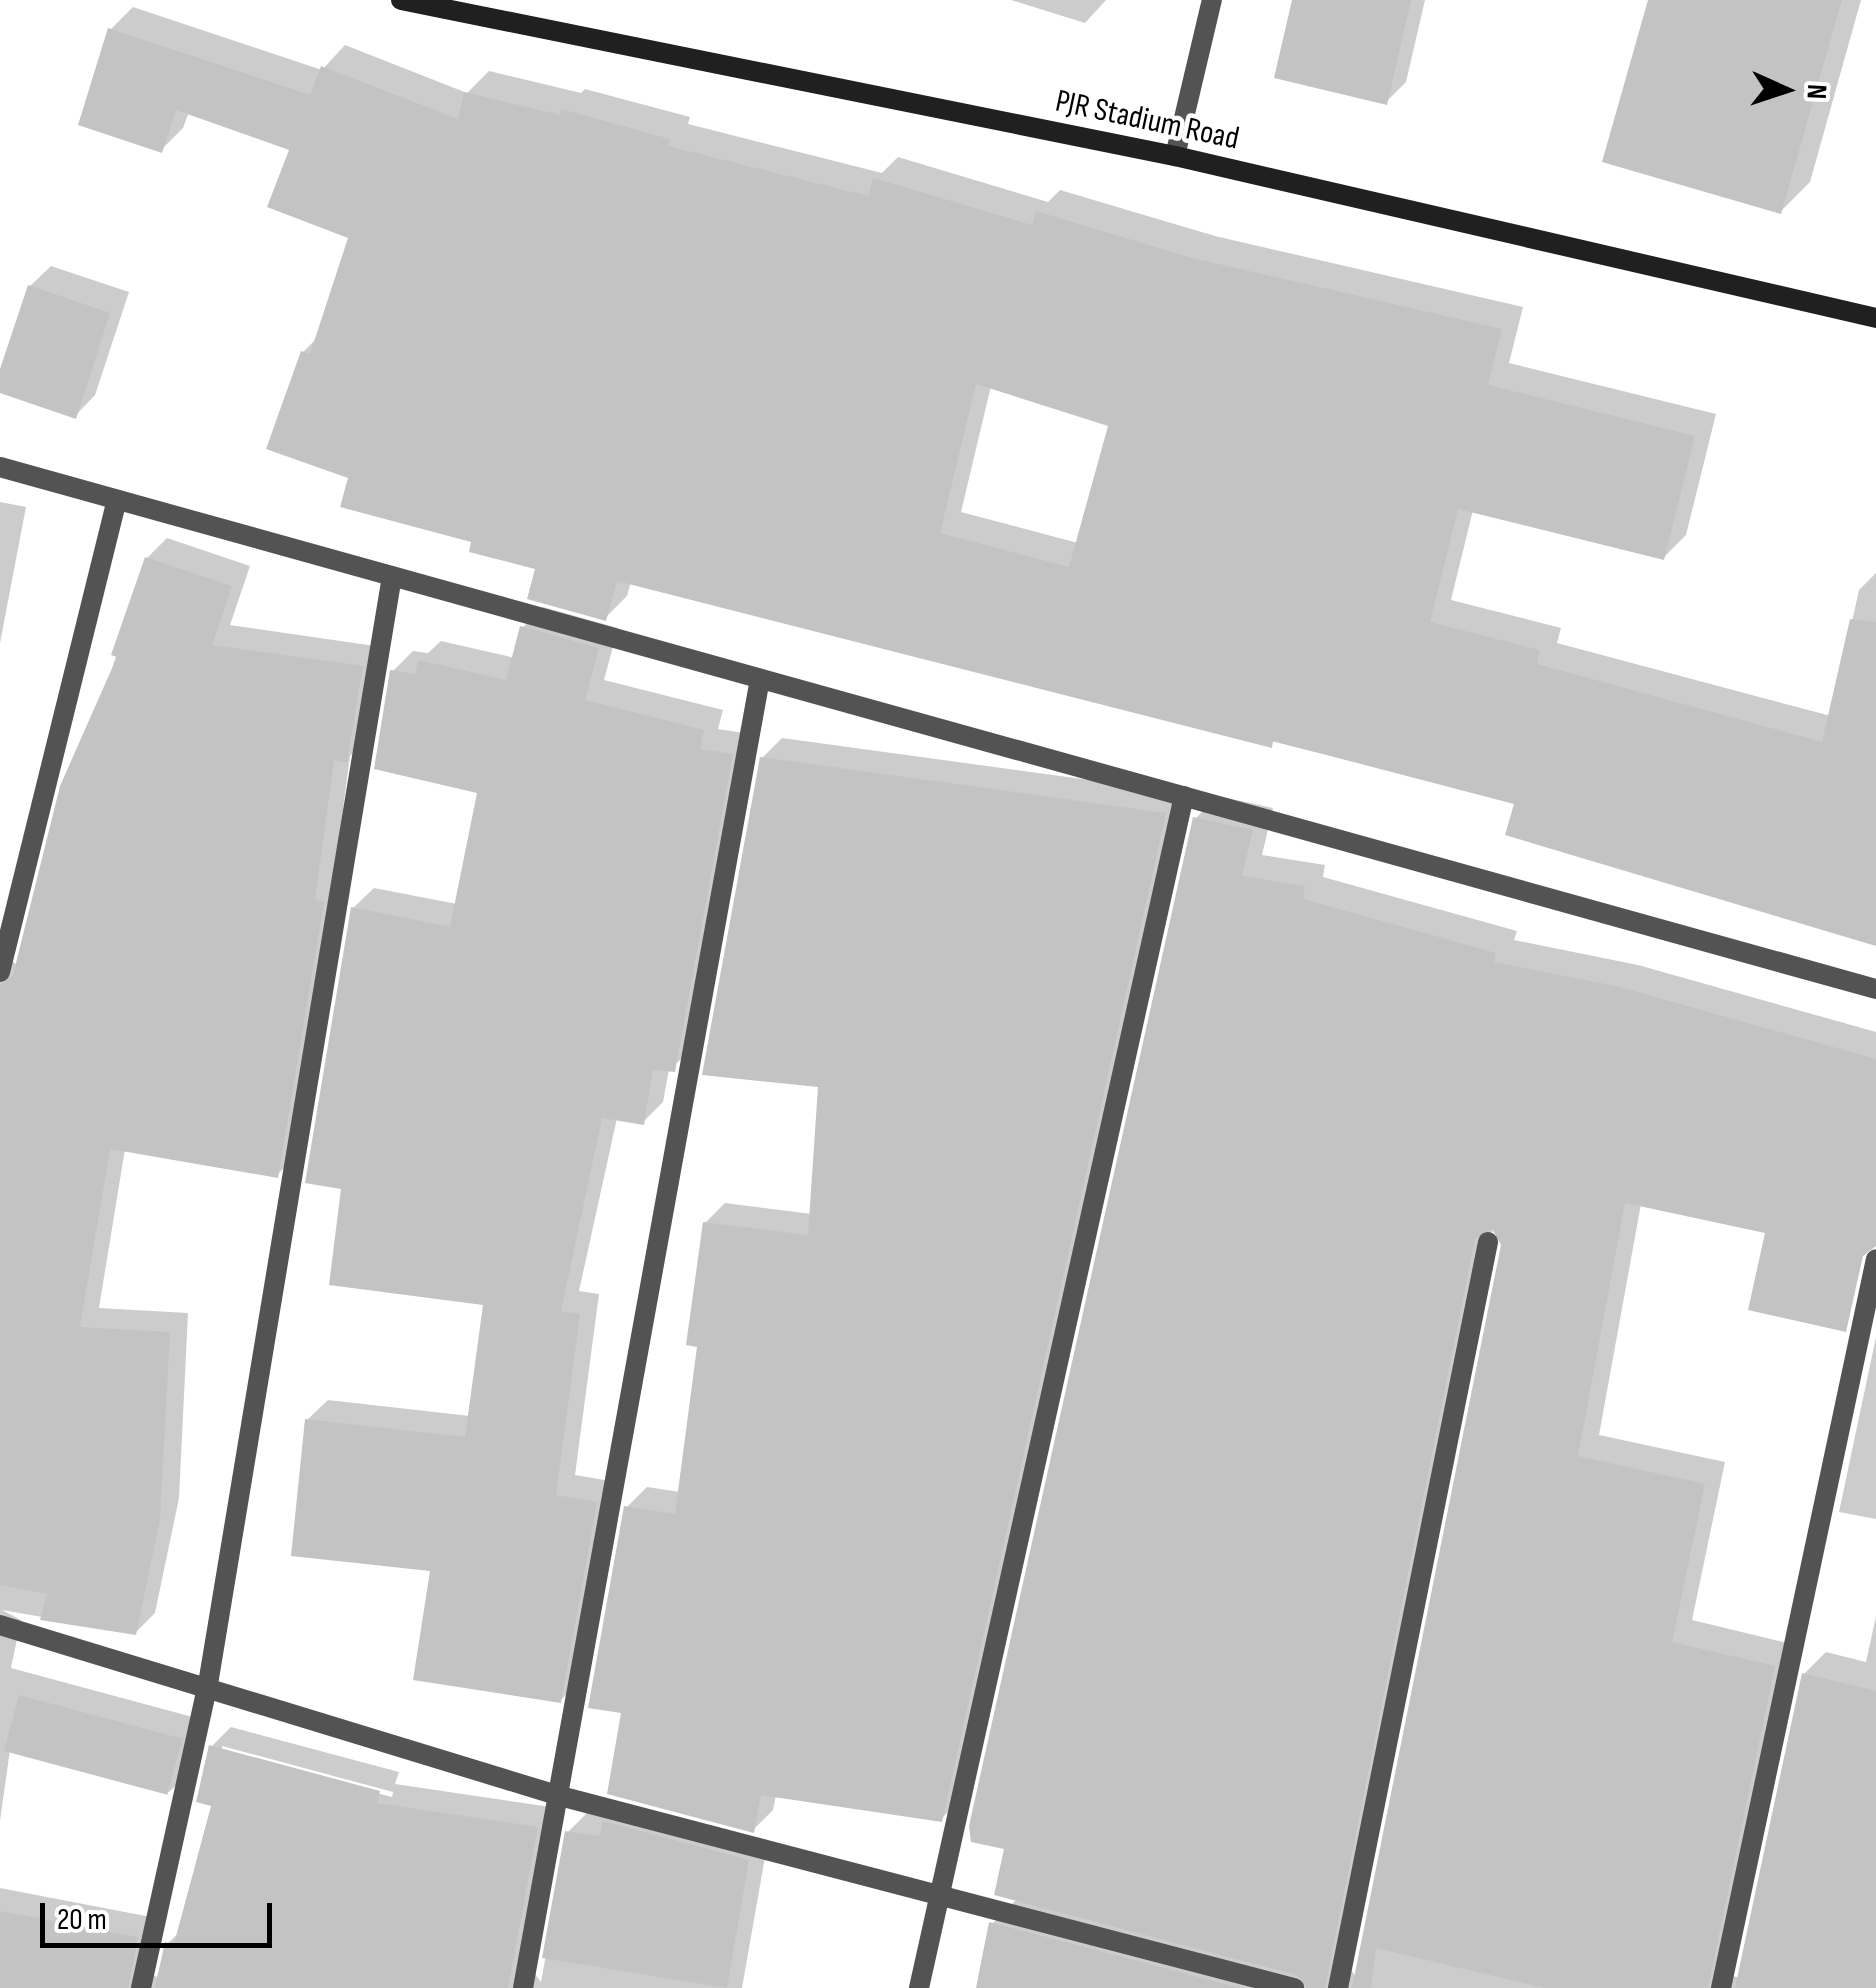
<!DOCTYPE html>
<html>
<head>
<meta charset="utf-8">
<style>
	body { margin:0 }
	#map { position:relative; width:1876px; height:1988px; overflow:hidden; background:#fff; font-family:"Sofia Sans Condensed",sans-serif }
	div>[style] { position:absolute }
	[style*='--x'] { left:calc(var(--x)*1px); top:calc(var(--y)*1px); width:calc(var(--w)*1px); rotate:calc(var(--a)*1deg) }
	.shadow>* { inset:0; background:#0003 }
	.building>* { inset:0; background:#c3c3c3; transform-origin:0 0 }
	.street>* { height:20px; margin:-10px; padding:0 10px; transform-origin:10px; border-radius:10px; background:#535353 }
	.secondary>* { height:20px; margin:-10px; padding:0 10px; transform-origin:10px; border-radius:10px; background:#202020 }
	span { translate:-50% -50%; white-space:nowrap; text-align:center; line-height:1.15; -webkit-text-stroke:9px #fff; paint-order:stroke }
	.street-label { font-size:32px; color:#000 }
	.north { position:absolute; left:1736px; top:40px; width:100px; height:100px; -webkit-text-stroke:8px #fff; paint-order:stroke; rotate:93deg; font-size:28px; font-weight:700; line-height:40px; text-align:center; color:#000 }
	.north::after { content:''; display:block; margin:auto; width:35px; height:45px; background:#000; clip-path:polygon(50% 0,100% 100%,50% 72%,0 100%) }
	.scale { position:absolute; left:40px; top:1903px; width:232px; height:45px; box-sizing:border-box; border:5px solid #000; border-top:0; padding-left:12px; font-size:30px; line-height:35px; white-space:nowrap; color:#000; -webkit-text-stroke:8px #fff; paint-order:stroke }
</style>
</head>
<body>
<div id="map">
	<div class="shadow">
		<div style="clip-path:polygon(1011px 0,1106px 0,1085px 23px)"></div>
		<div style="clip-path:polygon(1294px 0,1425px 0,1406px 82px,1386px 102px)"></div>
		<div style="clip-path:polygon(1649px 0,1861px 0,1810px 182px,1781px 211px)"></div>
		<div style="clip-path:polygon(evenodd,133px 7px,322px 70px,345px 45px,467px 93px,489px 71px,581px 93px,585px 89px,690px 117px,688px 124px,882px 173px,898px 157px,1048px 202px,1060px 190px,1215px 236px,1523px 307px,1509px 363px,1716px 414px,1686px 535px,1664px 557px,1473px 510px,1451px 600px,1561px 628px,1557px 643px,1831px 716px,1859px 590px,1876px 573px,1876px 943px,1517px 802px,631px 582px,627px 596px,605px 618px,538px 567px,351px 476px,303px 352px,318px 337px,351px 237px,292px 149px,189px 112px,183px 128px,161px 150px,111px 29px,133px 7px,991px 386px,1111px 424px,1078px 543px,961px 512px,991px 386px)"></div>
		<div style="clip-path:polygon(51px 266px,129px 292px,95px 395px,75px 416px,0 390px,30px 286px)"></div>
		<div style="clip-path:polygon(0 502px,26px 507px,0 643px)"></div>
		<div style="clip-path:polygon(167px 538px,250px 566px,230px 625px,382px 647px,366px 740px,350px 756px,297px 1155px,277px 1175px,125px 1149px,99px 1308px,188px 1313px,179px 1498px,155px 1613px,135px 1633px,2px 1610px,21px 1620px,11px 1668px,200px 1719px,189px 1773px,169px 1792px,10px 1750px,0 1821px,0 932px,6px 956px,18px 966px,147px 558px)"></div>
		<div style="clip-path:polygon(543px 607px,618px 628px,604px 680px,723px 710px,718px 729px,751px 734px,694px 1049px,669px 1069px,663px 1102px,643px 1122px,617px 1118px,579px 1291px,599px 1294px,575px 1475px,616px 1482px,580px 1680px,560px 1701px,433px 1569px,307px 1420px,328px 1400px,470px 1416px,485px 1303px,344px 1187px,353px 908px,374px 888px,457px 904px,480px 791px,393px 671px,413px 651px,428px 653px,441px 641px,515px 658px,523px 627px)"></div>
		<div style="clip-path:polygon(782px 738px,1185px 793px,961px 1799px,941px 1819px,776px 1795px,773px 1810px,753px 1830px,624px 1711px,627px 1507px,647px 1487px,680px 1492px,700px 1345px,705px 1223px,725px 1203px,812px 1214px,821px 1085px,762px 758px)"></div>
		<div style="clip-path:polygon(evenodd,1218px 796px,1273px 808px,1262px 855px,1325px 865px,1323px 877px,1517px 931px,1514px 940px,1638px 965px,1876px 1032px,1876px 1181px,1768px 1231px,1641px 1204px,1599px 1435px,1725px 1462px,1692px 1620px,1796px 1645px,1733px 1976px,1740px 1978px,1804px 1674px,1826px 1652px,1866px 1662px,1876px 1616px,1876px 1988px,979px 1988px,992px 1924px,1017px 1899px,1196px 818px,1218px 796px,1493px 1228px,1504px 1245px,1357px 1978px,1345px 1962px,1493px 1228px)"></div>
		<div style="clip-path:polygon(1876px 1337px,1876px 1519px,1839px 1512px)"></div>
		<div style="clip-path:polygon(evenodd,231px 1727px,399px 1772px,395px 1784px,557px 1808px,528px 1965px,541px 1982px,568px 1832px,588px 1812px,768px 1840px,742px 1988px,0 1988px,0 1888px,156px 1918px,146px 1971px,157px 1977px,167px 1944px,181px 1931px,214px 1805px,211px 1747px,231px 1727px,222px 1746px,393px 1792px,392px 1797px,222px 1751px,222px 1746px)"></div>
	</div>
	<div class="building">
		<div style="clip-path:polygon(1292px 0,1411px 0,1387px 105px,1274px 78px)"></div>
		<div style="clip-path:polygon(1648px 0,1842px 0,1781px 214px,1602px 162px)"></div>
		<div style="clip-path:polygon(evenodd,108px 28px,310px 95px,321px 66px,458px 119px,464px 92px,560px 115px,561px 109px,670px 139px,668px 146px,868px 196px,873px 178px,1032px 225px,1036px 211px,1192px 258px,1502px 329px,1488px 385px,1695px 436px,1664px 560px,1458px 509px,1430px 622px,1540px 650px,1537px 664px,1822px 742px,1850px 619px,1876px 622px,1876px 946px,1505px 835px,1514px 804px,1273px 741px,1272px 748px,617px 581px,606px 621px,527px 599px,535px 569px,469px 552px,471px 542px,340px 507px,348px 478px,266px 449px,301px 351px,310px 354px,348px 238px,267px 207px,289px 150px,176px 110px,162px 153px,78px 125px,108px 28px,976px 384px,1108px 426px,1069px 567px,940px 533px,976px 384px)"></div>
		<div style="clip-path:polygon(28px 285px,110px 313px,76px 419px,0 393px,0 369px)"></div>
		<div style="clip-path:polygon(145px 557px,232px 586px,212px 645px,363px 666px,347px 763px,334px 760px,315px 900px,324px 902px,278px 1178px,110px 1149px,80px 1327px,170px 1332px,160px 1519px,136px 1635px,40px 1620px,47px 1594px,0 1585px,0 985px,13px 975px,60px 786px,117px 657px,111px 655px)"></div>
		<div style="clip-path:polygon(520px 626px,599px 648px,585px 700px,704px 730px,700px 749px,733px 754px,675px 1072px,653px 1070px,644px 1125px,602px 1118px,561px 1311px,580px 1314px,556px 1495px,597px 1502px,561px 1703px,413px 1680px,430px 1571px,291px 1556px,305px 1419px,465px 1437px,483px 1305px,329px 1285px,341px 1189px,305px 1183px,351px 907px,450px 927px,477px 793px,374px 769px,390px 670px,415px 674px,418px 660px,506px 680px)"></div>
		<div style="clip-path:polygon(760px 757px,1166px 813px,942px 1822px,761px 1795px,754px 1833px,607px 1794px,621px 1713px,588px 1708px,624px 1506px,675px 1514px,697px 1347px,686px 1345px,703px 1222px,808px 1235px,818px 1087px,702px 1075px)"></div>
		<div style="clip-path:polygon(1193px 817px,1253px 830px,1242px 876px,1305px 886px,1303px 899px,1496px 953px,1494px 962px,1616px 986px,1876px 1059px,1876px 1246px,1863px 1256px,1846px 1332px,1748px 1310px,1765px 1233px,1625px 1203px,1578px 1456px,1705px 1484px,1672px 1642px,1775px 1666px,1708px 1988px,1545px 1988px,1376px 1948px,1371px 1988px,1352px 1988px,1501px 1245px,1492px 1229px,1475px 1239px,1325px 1988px,1307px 1988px,1297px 1975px,994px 1895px,1004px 1849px,971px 1842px,969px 1826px)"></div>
		<div style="clip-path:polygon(1802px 1673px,1876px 1691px,1876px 1988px,1735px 1988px)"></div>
		<div style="left:19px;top:1695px;width:169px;height:58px;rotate:15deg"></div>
		<div style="clip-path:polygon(209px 1745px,380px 1791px,377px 1803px,538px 1827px,508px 1988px,155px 1988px,165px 1942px,174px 1944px,211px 1806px,196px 1802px)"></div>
		<div style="clip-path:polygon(603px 1821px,749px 1860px,727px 1988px,542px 1958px,565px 1831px,600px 1836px)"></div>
		<div style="clip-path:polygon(0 1911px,138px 1937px,128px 1988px,0 1988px)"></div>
		<div style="clip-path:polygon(989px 1922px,1240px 1988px,976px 1988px)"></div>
	</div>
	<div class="street">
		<div style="--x:1175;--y:156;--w:160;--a:-76.7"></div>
		<div style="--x:0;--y:467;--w:1947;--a:15.55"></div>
		<div style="--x:0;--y:972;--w:486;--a:-76.1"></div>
		<div style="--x:0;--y:1625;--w:586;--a:16.98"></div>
		<div style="--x:560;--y:1796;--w:759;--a:14.66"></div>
		<div style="--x:141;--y:1988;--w:311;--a:-77.6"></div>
		<div style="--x:208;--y:1684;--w:1123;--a:-80.57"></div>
		<div style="--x:523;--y:1988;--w:1330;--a:-79.74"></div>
		<div style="--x:919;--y:1988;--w:1221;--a:-77.47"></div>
		<div style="--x:1338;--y:1988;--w:761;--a:-78.63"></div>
		<div style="--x:1721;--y:1988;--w:745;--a:-78"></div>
	</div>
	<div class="secondary">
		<div style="--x:401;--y:0;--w:790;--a:11.4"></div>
		<div style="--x:1175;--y:156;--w:719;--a:13.01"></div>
	</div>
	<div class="street-label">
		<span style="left:1147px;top:121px;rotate:12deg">PJR Stadium Road</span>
	</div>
	<div class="north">N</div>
	<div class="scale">20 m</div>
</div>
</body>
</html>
